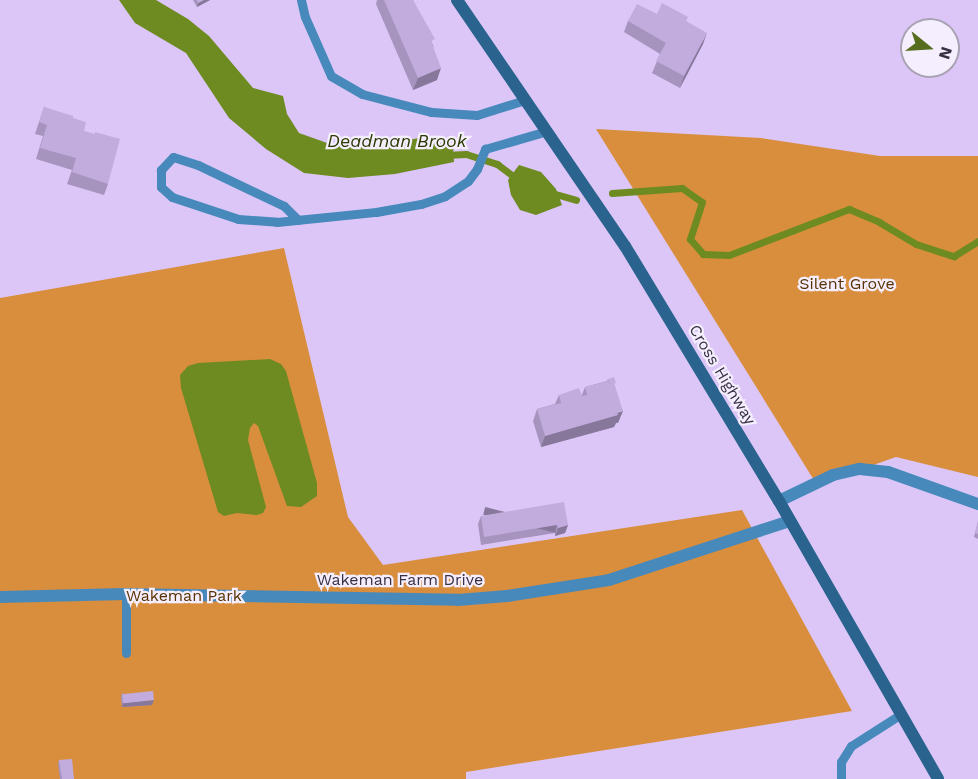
<!DOCTYPE html>
<html>
<head>
<meta charset="utf-8">
<style>
	body { margin:0 }
	#map { position:relative; width:978px; height:779px; overflow:hidden; background:#dbc6f7; font-family:"Work Sans",sans-serif }
	div>[style] { position:absolute }
	[style*='--x'] { left:calc(var(--x)*1px); top:calc(var(--y)*1px); width:calc(var(--w)*1px); rotate:calc(var(--a)*1deg) }
	.green>* { inset:0; background:#d98e3e }
	.water>* { inset:0; background:#6e8b21 }
	.stream>* { height:7px; margin:-3.5px; padding:0 3.5px; transform-origin:3.5px; border-radius:3.5px; background:#6e8b21 }
	.lane>* { height:9px; margin:-4.5px; padding:0 4.5px; transform-origin:4.5px; border-radius:4.5px; background:#4889bc }
	.street>* { height:12px; margin:-6px; padding:0 6px; transform-origin:6px; border-radius:6px; background:#4889bc }
	.secondary>* { height:12px; margin:-6px; padding:0 6px; transform-origin:6px; border-radius:6px; background:#29638e }
	.wall>* { inset:0; background:#a694be }
	.shaded-wall>* { inset:0; background:#87789b; transform-origin:0 0 }
	.building>* { inset:0; background:#c1acdd; transform-origin:0 0 }
	span { translate:-50% -50%; white-space:nowrap; text-align:center; line-height:1.15; -webkit-text-stroke:4.5px #f4eefe; paint-order:stroke }
	.park-label { font-size:16px; color:#583202 }
	.street-label { font-size:16px; color:#383043 }
	.water-label { font-size:18px; color:#2b3901; font-style:italic }
	.north { position:absolute; left:900px; top:18px; width:60px; height:60px; box-sizing:border-box; background:#f4eefe; border:2px solid #a9a2b3; border-radius:50%; rotate:108deg; font-size:16px; font-weight:700; line-height:24px; text-align:center; color:#383043 }
	.north::after { content:''; display:block; margin:auto; width:21px; height:27px; background:#566d1e; clip-path:polygon(50% 0,100% 100%,50% 72%,0 100%) }
</style>
</head>
<body>
<div id="map">
	<div class="green">
		<div style="clip-path:polygon(596px 129px,761px 138px,880px 156px,978px 156px,978px 477px,896px 457px,817px 485px)"></div>
		<div style="clip-path:polygon(284px 248px,348px 517px,383px 565px,742px 510px,852px 711px,466px 772px,466px 779px,0 779px,0 298px)"></div>
	</div>
	<div class="water">
		<div style="clip-path:polygon(119px 0,156px 0,188px 19px,209px 36px,253px 88px,283px 96px,287px 114px,299px 133px,330px 144px,359px 146px,388px 144px,419px 138px,453px 146px,454px 162px,395px 174px,348px 178px,304px 173px,266px 149px,229px 118px,186px 53px,135px 23px)"></div>
		<div style="clip-path:polygon(519px 165px,541px 172px,556px 189px,562px 205px,536px 215px,520px 210px,511px 195px,508px 180px)"></div>
		<div style="clip-path:polygon(270px 359px,281px 364px,286px 371px,317px 483px,317px 496px,301px 507px,287px 506px,258px 426px,254px 423px,250px 428px,248px 440px,266px 507px,263px 513px,257px 515px,237px 513px,224px 516px,218px 512px,181px 388px,180px 375px,188px 366px,198px 363px)"></div>
	</div>
	<div class="stream">
		<div style="--x:445;--y:155;--w:21;--a:-3"></div>
		<div style="--x:466;--y:154;--w:33;--a:18"></div>
		<div style="--x:497;--y:164;--w:25;--a:37"></div>
		<div style="--x:552;--y:193;--w:25;--a:16"></div>
		<div style="--x:612;--y:193;--w:70;--a:-4.1"></div>
		<div style="--x:682;--y:188;--w:24;--a:35"></div>
		<div style="--x:702;--y:202;--w:39;--a:108"></div>
		<div style="--x:690;--y:239;--w:20;--a:49"></div>
		<div style="--x:703;--y:254;--w:26;--a:2"></div>
		<div style="--x:729;--y:255;--w:129;--a:-21"></div>
		<div style="--x:849;--y:209;--w:33;--a:23"></div>
		<div style="--x:879;--y:222;--w:43;--a:30.7"></div>
		<div style="--x:916;--y:244;--w:40;--a:18"></div>
		<div style="--x:954;--y:256;--w:28;--a:-32"></div>
	</div>
	<div class="lane">
		<div style="--x:301;--y:0;--w:17;--a:77"></div>
		<div style="--x:305;--y:17;--w:64;--a:66.2"></div>
		<div style="--x:331;--y:76;--w:36;--a:30"></div>
		<div style="--x:362;--y:94;--w:71;--a:14.6"></div>
		<div style="--x:431;--y:112;--w:46;--a:3.7"></div>
		<div style="--x:477;--y:115;--w:50;--a:-17.4"></div>
		<div style="--x:298;--y:220;--w:20;--a:-135"></div>
		<div style="--x:284;--y:206;--w:95;--a:-154.5"></div>
		<div style="--x:198;--y:165;--w:26;--a:-162"></div>
		<div style="--x:173;--y:157;--w:18;--a:133"></div>
		<div style="--x:161;--y:170;--w:17;--a:90"></div>
		<div style="--x:161;--y:187;--w:15;--a:42"></div>
		<div style="--x:172;--y:197;--w:70;--a:18.4"></div>
		<div style="--x:238;--y:219;--w:39;--a:4"></div>
		<div style="--x:277;--y:222;--w:100;--a:-5.8"></div>
		<div style="--x:376;--y:212;--w:46;--a:-10.1"></div>
		<div style="--x:421;--y:204;--w:25;--a:-18"></div>
		<div style="--x:445;--y:196;--w:27;--a:-33"></div>
		<div style="--x:468;--y:181;--w:15;--a:-53"></div>
		<div style="--x:477;--y:169;--w:22;--a:-68"></div>
		<div style="--x:485;--y:149;--w:65;--a:-16.2"></div>
		<div style="--x:126;--y:594;--w:59;--a:90"></div>
		<div style="--x:841;--y:779;--w:17;--a:-90"></div>
		<div style="--x:841;--y:762;--w:19;--a:-58"></div>
		<div style="--x:851;--y:746;--w:59;--a:-32.6"></div>
	</div>
	<div class="street">
		<div style="--x:779;--y:501;--w:60;--a:-25.7"></div>
		<div style="--x:833;--y:475;--w:28;--a:-13"></div>
		<div style="--x:860;--y:469;--w:28;--a:6"></div>
		<div style="--x:888;--y:472;--w:96;--a:19.6"></div>
		<div style="--x:0;--y:597;--w:126;--a:-1.4"></div>
		<div style="--x:126;--y:594;--w:332;--a:1"></div>
		<div style="--x:458;--y:600;--w:49;--a:-4.7"></div>
		<div style="--x:507;--y:596;--w:103;--a:-8.9"></div>
		<div style="--x:609;--y:580;--w:190;--a:-18.1"></div>
	</div>
	<div class="secondary">
		<div style="--x:457;--y:0;--w:298;--a:55.7"></div>
		<div style="--x:625;--y:246;--w:298;--a:58.9"></div>
		<div style="--x:779;--y:501;--w:320;--a:60.2"></div>
	</div>
	<div class="wall">
		<div style="clip-path:polygon(193px 0,210px 0,197px 7px)"></div>
		<div style="clip-path:polygon(377px 0,413px 0,433px 45px,437px 80px,413px 90px,376px 4px)"></div>
		<div style="clip-path:polygon(657px 14px,686px 21px,703px 44px,680px 88px,652px 73px,660px 54px,624px 32px,628px 21px)"></div>
		<div style="clip-path:polygon(44px 107px,73px 118px,84px 131px,108px 184px,104px 195px,67px 184px,72px 170px,36px 159px,43px 136px,35px 134px)"></div>
		<div style="clip-path:polygon(608px 379px,615px 386px,618px 423px,616px 423px,614px 427px,541px 447px,533px 421px,537px 409px,555px 404px,559px 395px,582px 395px,585px 387px,607px 381px)"></div>
		<div style="clip-path:polygon(481px 516px,568px 525px,565px 533px,555px 536px,555px 533px,481px 545px,478px 524px)"></div>
		<div style="clip-path:polygon(978px 521px,978px 539px,974px 537px)"></div>
		<div style="clip-path:polygon(122px 693px,152px 705px,122px 707px,121px 697px)"></div>
		<div style="clip-path:polygon(59px 760px,74px 779px,60px 779px,58px 764px)"></div>
	</div>
	<div class="shaded-wall">
		<div style="clip-path:polygon(204px 0,210px 0,197px 7px,198px 3px)"></div>
		<div style="clip-path:polygon(707px 33px,703px 44px,680px 88px,684px 76px)"></div>
		<div style="clip-path:polygon(441px 68px,437px 80px,413px 90px,418px 78px)"></div>
		<div style="clip-path:polygon(623px 411px,618px 423px,616px 423px,614px 427px,541px 447px,545px 436px)"></div>
		<div style="left:557px;top:525px;width:8px;height:74px;rotate:104deg"></div>
		<div style="clip-path:polygon(568px 525px,565px 533px,555px 536px,558px 528px)"></div>
		<div style="clip-path:polygon(154px 700px,152px 705px,122px 707px,123px 703px)"></div>
	</div>
	<div class="building">
		<div style="clip-path:polygon(197px 0,204px 0,198px 3px)"></div>
		<div style="clip-path:polygon(384px 0,413px 0,435px 39px,431px 41px,441px 68px,418px 78px)"></div>
		<div style="clip-path:polygon(662px 3px,688px 17px,686px 21px,707px 33px,684px 76px,656px 61px,666px 43px,628px 21px,637px 4px,657px 14px)"></div>
		<div style="clip-path:polygon(44px 107px,73px 116px,73px 118px,86px 122px,84px 131px,95px 134px,95px 132px,120px 139px,108px 184px,72px 172px,76px 158px,40px 148px,47px 125px,39px 122px)"></div>
		<div style="clip-path:polygon(614px 377px,616px 383px,615px 384px,614px 383px,609px 384px,608px 379px)"></div>
		<div style="clip-path:polygon(608px 381px,609px 384px,614px 383px,623px 411px,617px 412px,618px 415px,545px 436px,537px 409px,561px 403px,559px 395px,579px 388px,582px 396px,587px 395px,585px 387px)"></div>
		<div style="clip-path:polygon(564px 502px,568px 525px,558px 528px,557px 525px,484px 537px,481px 516px)"></div>
		<div style="clip-path:polygon(978px 522px,978px 534px,975px 533px)"></div>
		<div style="left:153px;top:691px;width:9px;height:31px;rotate:84deg"></div>
		<div style="clip-path:polygon(72px 759px,74px 779px,62px 779px,59px 760px)"></div>
	</div>
	<div class="park-label">
		<span style="left:847px;top:284px">Silent Grove</span>
		<span style="left:184px;top:596px">Wakeman Park</span>
	</div>
	<div class="street-label">
		<span style="left:722px;top:375px;rotate:59deg">Cross Highway</span>
		<span style="left:400px;top:580px">Wakeman Farm Drive</span>
	</div>
	<div class="water-label">
		<span style="left:397px;top:141px">Deadman Brook</span>
	</div>
	<div class="north">N</div>
</div>
</body>
</html>
